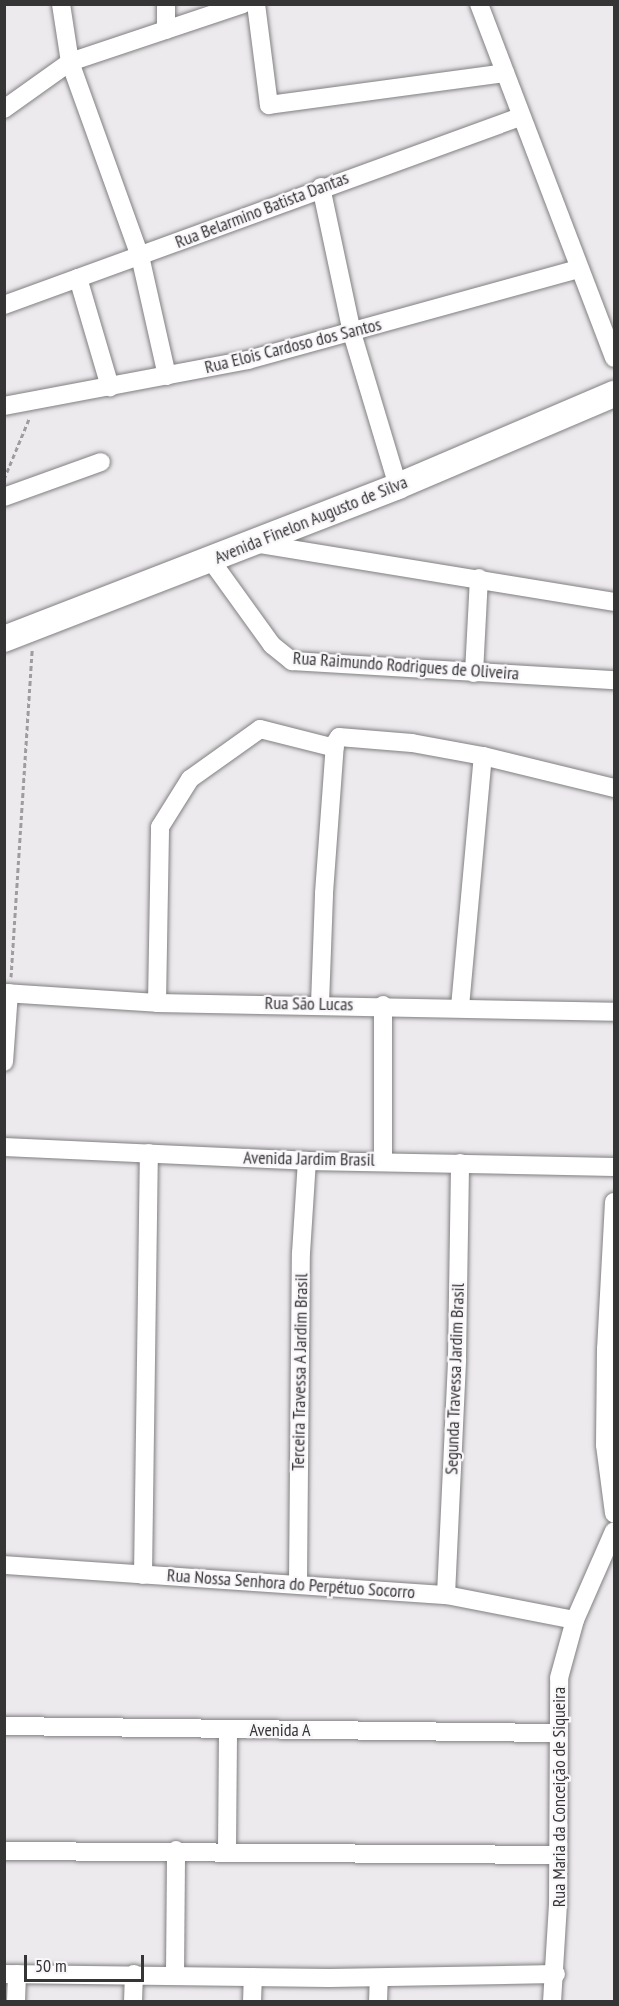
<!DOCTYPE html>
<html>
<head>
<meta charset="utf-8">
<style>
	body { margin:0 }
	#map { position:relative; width:619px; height:2006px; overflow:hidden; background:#eceaed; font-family:"PT Sans Narrow",sans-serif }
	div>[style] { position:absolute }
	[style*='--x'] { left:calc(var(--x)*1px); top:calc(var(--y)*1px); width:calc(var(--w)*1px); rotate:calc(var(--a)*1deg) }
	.path>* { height:3px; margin-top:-1.5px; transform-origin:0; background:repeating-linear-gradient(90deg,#9e9c9f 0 4.5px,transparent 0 7.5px) }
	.roads { filter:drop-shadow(0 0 2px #817f81) drop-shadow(0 0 2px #817f81) }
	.street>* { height:18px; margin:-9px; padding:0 9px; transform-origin:9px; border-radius:9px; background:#fff }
	.secondary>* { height:26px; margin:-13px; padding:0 13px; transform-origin:13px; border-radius:13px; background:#fff }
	span { translate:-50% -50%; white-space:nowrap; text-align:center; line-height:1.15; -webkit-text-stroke:4.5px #f9f7fa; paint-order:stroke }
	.street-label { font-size:18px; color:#363536 }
	.frame { position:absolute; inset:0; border:6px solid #363536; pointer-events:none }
	.scale { position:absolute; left:24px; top:1955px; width:120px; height:27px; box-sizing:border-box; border:3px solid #363536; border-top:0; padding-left:8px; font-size:18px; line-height:21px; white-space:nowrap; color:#363536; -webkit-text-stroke:4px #f9f7fa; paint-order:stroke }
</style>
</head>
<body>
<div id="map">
	<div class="path">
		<div style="--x:4;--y:479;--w:65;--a:-67.4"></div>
		<div style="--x:11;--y:977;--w:330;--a:-86.3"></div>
	</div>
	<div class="roads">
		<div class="street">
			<div style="--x:61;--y:4;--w:59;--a:81.2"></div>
			<div style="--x:70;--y:62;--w:206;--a:70.2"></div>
			<div style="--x:140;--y:256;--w:123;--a:77.3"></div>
			<div style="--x:256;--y:4;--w:102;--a:82.7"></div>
			<div style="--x:269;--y:105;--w:238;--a:-7.7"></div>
			<div style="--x:479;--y:4;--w:379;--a:69.1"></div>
			<div style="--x:166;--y:30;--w:26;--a:-90"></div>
			<div style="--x:4;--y:109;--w:81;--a:-35.5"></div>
			<div style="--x:70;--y:62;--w:182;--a:-18.5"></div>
			<div style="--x:321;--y:187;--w:149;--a:78"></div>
			<div style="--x:352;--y:333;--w:160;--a:73.3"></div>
			<div style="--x:78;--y:278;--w:114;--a:73.6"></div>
			<div style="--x:4;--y:305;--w:549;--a:-20.02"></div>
			<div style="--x:4;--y:406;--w:248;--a:-10.7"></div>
			<div style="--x:248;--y:360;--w:342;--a:-15.4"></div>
			<div style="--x:4;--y:497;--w:103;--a:-19.8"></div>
			<div style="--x:254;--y:543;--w:365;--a:9.3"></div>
			<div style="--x:210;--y:559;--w:106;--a:54.2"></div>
			<div style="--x:272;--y:645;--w:26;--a:39"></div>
			<div style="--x:292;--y:661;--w:323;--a:3.4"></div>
			<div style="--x:474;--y:673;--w:95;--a:-87"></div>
			<div style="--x:4;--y:993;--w:153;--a:3.7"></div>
			<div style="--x:157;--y:1003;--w:457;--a:1.1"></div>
			<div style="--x:157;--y:1003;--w:176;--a:-89"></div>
			<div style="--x:160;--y:827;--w:57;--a:-58"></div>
			<div style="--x:190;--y:779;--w:86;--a:-35.5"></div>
			<div style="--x:260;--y:729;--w:77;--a:14.2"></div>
			<div style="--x:320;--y:1004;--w:111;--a:-87.9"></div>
			<div style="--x:324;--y:893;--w:150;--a:-85.8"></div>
			<div style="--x:335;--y:743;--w:7;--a:-56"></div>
			<div style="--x:339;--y:737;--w:73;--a:4.7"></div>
			<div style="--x:412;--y:743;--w:72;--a:10.4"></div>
			<div style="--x:483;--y:756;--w:135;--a:13.7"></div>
			<div style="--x:383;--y:1005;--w:156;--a:90"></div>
			<div style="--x:460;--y:1007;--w:252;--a:-84.8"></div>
			<div style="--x:4;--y:1062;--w:69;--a:-85.9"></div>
			<div style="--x:4;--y:1147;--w:303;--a:2.6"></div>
			<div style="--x:307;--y:1161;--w:307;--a:1.1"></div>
			<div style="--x:614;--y:1202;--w:147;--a:93.1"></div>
			<div style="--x:606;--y:1349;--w:96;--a:90.6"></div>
			<div style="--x:605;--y:1445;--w:69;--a:82.5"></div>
			<div style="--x:4;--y:1565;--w:443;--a:3.9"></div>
			<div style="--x:446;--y:1595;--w:131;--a:11"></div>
			<div style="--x:143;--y:1575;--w:422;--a:-89.2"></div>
			<div style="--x:298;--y:1583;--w:330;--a:-89.5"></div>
			<div style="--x:301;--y:1253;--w:92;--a:-86.3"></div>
			<div style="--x:446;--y:1595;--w:237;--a:-87.3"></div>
			<div style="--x:457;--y:1358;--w:195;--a:-89.1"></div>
			<div style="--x:4;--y:1726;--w:552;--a:0.73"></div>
			<div style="--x:227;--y:1850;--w:120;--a:-89.5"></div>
			<div style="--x:4;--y:1851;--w:554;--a:0.41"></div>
			<div style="--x:4;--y:1974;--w:325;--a:0.7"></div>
			<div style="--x:329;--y:1978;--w:227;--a:-1"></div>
			<div style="--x:175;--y:1974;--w:124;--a:-89.5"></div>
			<div style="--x:16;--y:2002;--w:28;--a:-88"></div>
			<div style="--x:133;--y:2002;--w:28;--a:-88"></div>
			<div style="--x:252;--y:2002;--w:25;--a:-88"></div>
			<div style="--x:378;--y:2002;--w:24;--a:-88"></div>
			<div style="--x:552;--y:2002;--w:97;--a:-86.5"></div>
			<div style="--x:558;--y:1905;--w:227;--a:-89.7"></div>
			<div style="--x:559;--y:1678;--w:60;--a:-74.6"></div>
			<div style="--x:575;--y:1620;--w:97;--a:-66.3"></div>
		</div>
		<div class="secondary">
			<div style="--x:4;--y:639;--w:423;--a:-21.2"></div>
			<div style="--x:398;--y:486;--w:235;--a:-23.1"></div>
		</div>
	</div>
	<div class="street-label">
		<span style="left:262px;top:210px;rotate:-21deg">Rua Belarmino Batista Dantas</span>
		<span style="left:293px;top:346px;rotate:-14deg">Rua Elois Cardoso dos Santos</span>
		<span style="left:311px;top:520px;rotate:-22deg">Avenida Finelon Augusto de Silva</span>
		<span style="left:406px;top:666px;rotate:4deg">Rua Raimundo Rodrigues de Oliveira</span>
		<span style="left:309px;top:1004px;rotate:1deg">Rua São Lucas</span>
		<span style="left:309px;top:1159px;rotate:1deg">Avenida Jardim Brasil</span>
		<span style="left:300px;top:1372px;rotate:-89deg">Terceira Travessa A Jardim Brasil</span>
		<span style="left:455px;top:1379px;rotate:-88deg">Segunda Travessa Jardim Brasil</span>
		<span style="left:291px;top:1584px;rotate:4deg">Rua Nossa Senhora do Perpétuo Socorro</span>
		<span style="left:280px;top:1730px">Avenida A</span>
		<span style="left:559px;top:1797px;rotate:-90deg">Rua Maria da Conceição de Siqueira</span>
	</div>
	<div class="frame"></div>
	<div class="scale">50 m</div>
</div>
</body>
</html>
